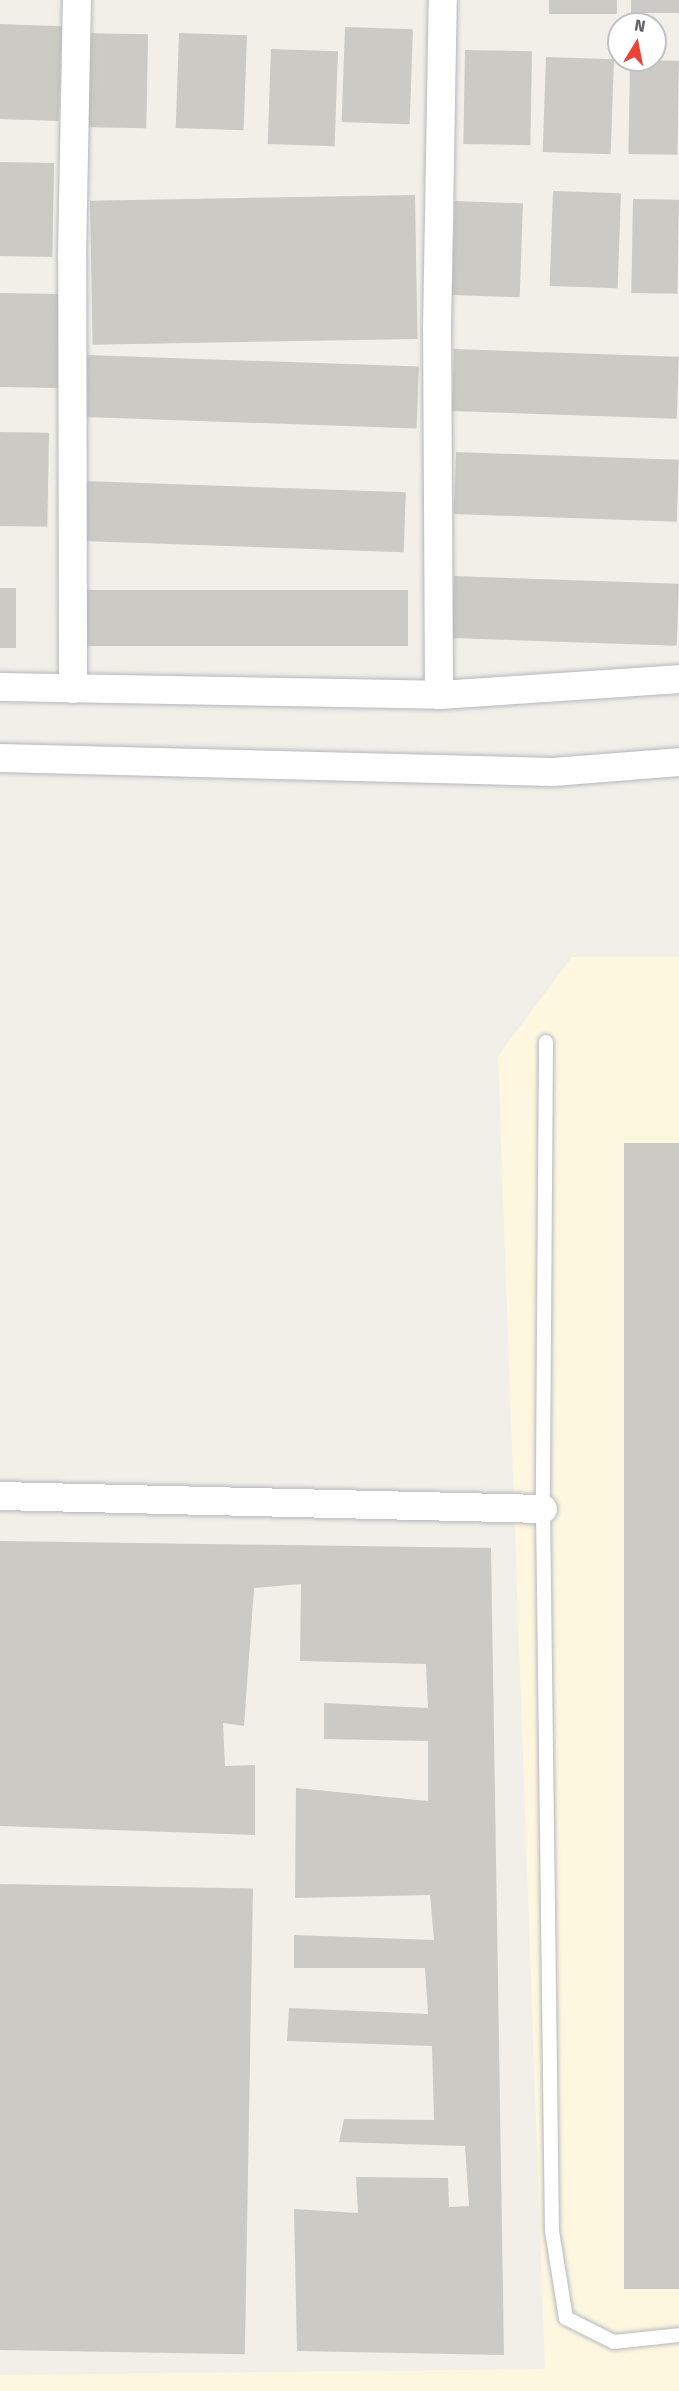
<!DOCTYPE html>
<html>
<head>
<meta charset="utf-8">
<style>
	body { margin:0 }
	#map { position:relative; width:679px; height:2391px; overflow:hidden; background:#f1efe8; font-family:"Fira Sans",sans-serif }
	div>[style] { position:absolute }
	[style*='--x'] { left:calc(var(--x)*1px); top:calc(var(--y)*1px); width:calc(var(--w)*1px); rotate:calc(var(--a)*1deg) }
	.commercial>* { inset:0; background:#fef7e0 }
	.building>* { inset:0; background:#cccac5; transform-origin:0 0 }
	.roads { filter:drop-shadow(0 0 2px #b5b8bc) drop-shadow(0 0 2px #b5b8bc) }
	.lane>* { height:14px; margin:-7px; padding:0 7px; transform-origin:7px; border-radius:7px; background:#fff }
	.street>* { height:28px; margin:-14px; padding:0 14px; transform-origin:14px; border-radius:14px; background:#fff }
	span { translate:-50% -50%; white-space:nowrap; text-align:center; line-height:1.15; -webkit-text-stroke:5px #fff; paint-order:stroke }
	.north { position:absolute; left:607px; top:12px; width:60px; height:60px; box-sizing:border-box; background:#fff; border:2px solid #bfc1c3; border-radius:50%; rotate:10deg; font-size:16px; font-weight:700; line-height:24px; text-align:center; color:#5f6368 }
	.north::after { content:''; display:block; margin:auto; width:21px; height:27px; background:#ea4335; clip-path:polygon(50% 0,100% 100%,50% 72%,0 100%) }
</style>
</head>
<body>
<div id="map">
	<div class="commercial">
		<div style="clip-path:polygon(572px 957px,679px 957px,679px 2391px,0 2391px,0 2375px,545px 2369px,498px 1056px)"></div>
	</div>
	<div class="building">
		<div style="left:549px;top:0;width:68px;height:14px"></div>
		<div style="left:631px;top:0;width:48px;height:13px"></div>
		<div style="left:0;top:24px;width:62px;height:95px;rotate:2deg"></div>
		<div style="left:345px;top:27px;width:68px;height:95px;rotate:2deg"></div>
		<div style="left:80px;top:33px;width:68px;height:94px;rotate:1deg"></div>
		<div style="left:179px;top:33px;width:68px;height:95px;rotate:2deg"></div>
		<div style="left:271px;top:49px;width:67px;height:95px;rotate:2deg"></div>
		<div style="left:465px;top:50px;width:67px;height:94px;rotate:1deg"></div>
		<div style="left:546px;top:57px;width:68px;height:95px;rotate:2deg"></div>
		<div style="left:630px;top:60px;width:49px;height:94px;rotate:1deg"></div>
		<div style="left:0;top:162px;width:54px;height:94px;rotate:1deg"></div>
		<div style="left:553px;top:191px;width:68px;height:95px;rotate:2deg"></div>
		<div style="left:415px;top:195px;width:144px;height:325px;rotate:89deg"></div>
		<div style="left:633px;top:199px;width:46px;height:94px;rotate:1deg"></div>
		<div style="left:455px;top:201px;width:68px;height:94px;rotate:2deg"></div>
		<div style="left:0;top:293px;width:61px;height:94px;rotate:1deg"></div>
		<div style="left:454px;top:349px;width:225px;height:62px;rotate:2deg"></div>
		<div style="left:87px;top:355px;width:332px;height:62px;rotate:2deg"></div>
		<div style="left:0;top:432px;width:49px;height:94px;rotate:1deg"></div>
		<div style="left:456px;top:452px;width:223px;height:62px;rotate:2deg"></div>
		<div style="left:84px;top:481px;width:322px;height:60px;rotate:2deg"></div>
		<div style="left:454px;top:576px;width:225px;height:62px;rotate:2deg"></div>
		<div style="left:0;top:588px;width:16px;height:60px"></div>
		<div style="left:86px;top:590px;width:322px;height:56px"></div>
		<div style="left:624px;top:1143px;width:55px;height:1146px"></div>
		<div style="clip-path:polygon(0 1541px,491px 1548px,504px 2355px,297px 2351px,294px 2209px,358px 2213px,356px 2177px,448px 2178px,449px 2207px,469px 2206px,465px 2146px,339px 2142px,344px 2119px,434px 2120px,432px 2046px,287px 2041px,289px 2008px,428px 2014px,425px 1968px,294px 1968px,294px 1935px,434px 1940px,430px 1895px,295px 1898px,296px 1788px,428px 1801px,428px 1741px,324px 1739px,324px 1703px,428px 1708px,426px 1664px,300px 1661px,301px 1584px,254px 1588px,244px 1726px,223px 1723px,225px 1766px,255px 1765px,255px 1835px,0 1826px)"></div>
		<div style="left:0;top:1884px;width:253px;height:466px;rotate:1deg"></div>
	</div>
	<div class="roads">
		<div class="lane">
			<div style="--x:546;--y:1042;--w:467;--a:90.4"></div>
			<div style="--x:543;--y:1509;--w:722;--a:89.29"></div>
			<div style="--x:552;--y:2231;--w:88;--a:80.9"></div>
			<div style="--x:566;--y:2318;--w:54;--a:26.6"></div>
			<div style="--x:614;--y:2342;--w:65;--a:-6.1"></div>
		</div>
		<div class="street">
			<div style="--x:0;--y:687;--w:439;--a:1"></div>
			<div style="--x:439;--y:695;--w:365;--a:-90.3"></div>
			<div style="--x:437;--y:330;--w:330;--a:-89"></div>
			<div style="--x:73;--y:689;--w:432;--a:-90.1"></div>
			<div style="--x:72;--y:257;--w:257;--a:-88.9"></div>
			<div style="--x:439;--y:695;--w:241;--a:-3.8"></div>
			<div style="--x:0;--y:758;--w:553;--a:1.45"></div>
			<div style="--x:553;--y:772;--w:126;--a:-4.5"></div>
			<div style="--x:0;--y:1496;--w:543;--a:1.37"></div>
		</div>
	</div>
	<div class="north">N</div>
</div>
</body>
</html>
